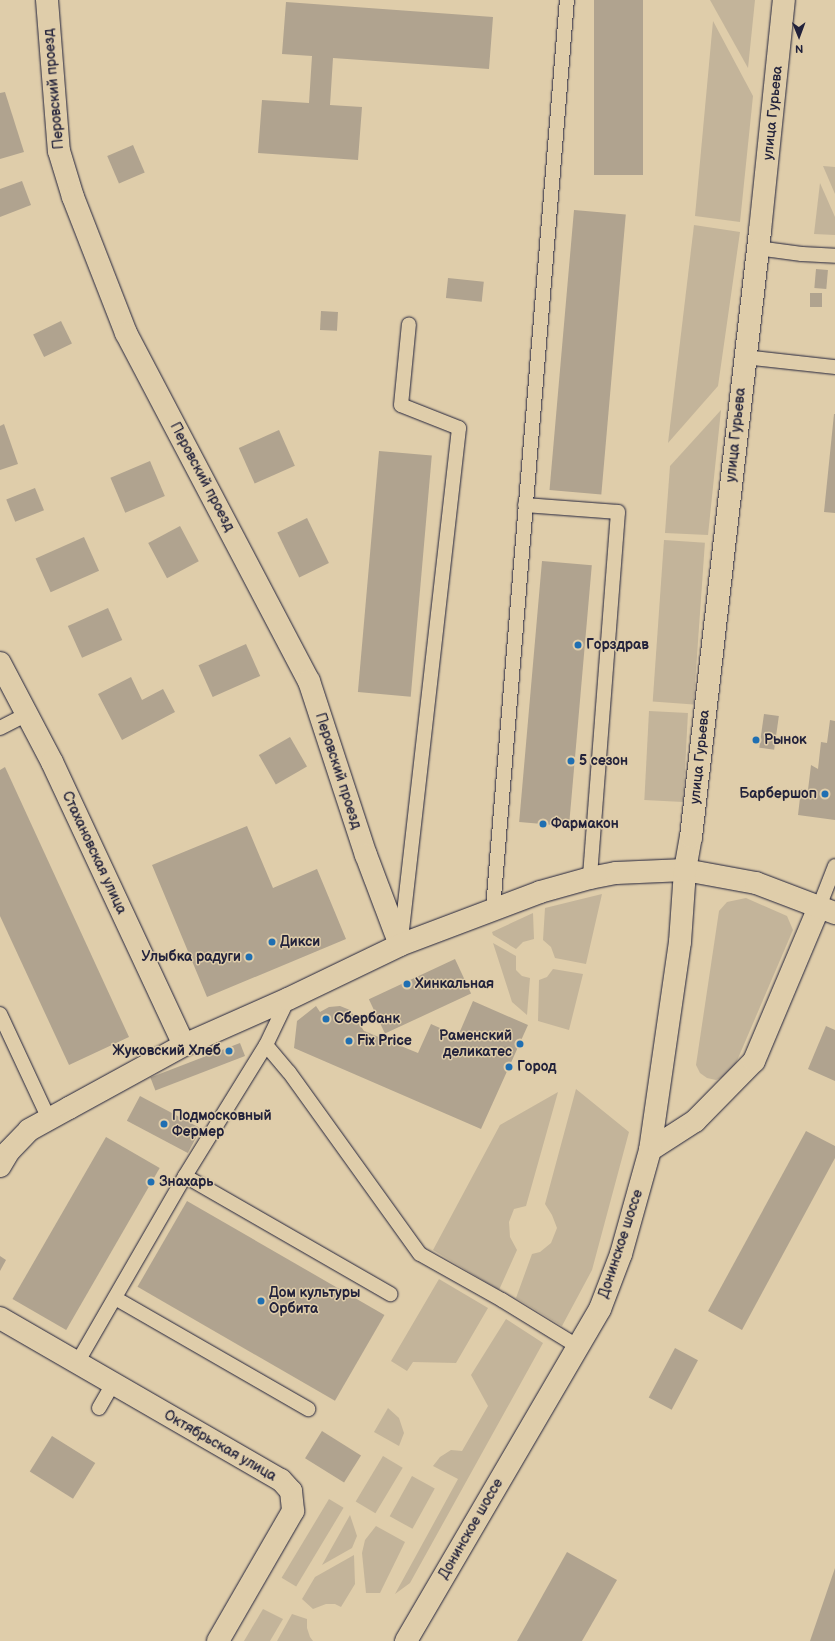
<!DOCTYPE html>
<html>
<head>
<meta charset="utf-8">
<style>
	body { margin:0 }
	#map { position:relative; width:835px; height:1641px; overflow:hidden; background:#dfcdaa; font-family:"Balsamiq Sans",sans-serif }
	div>[style] { position:absolute }
	[style*='--x'] { left:calc(var(--x)*1px); top:calc(var(--y)*1px); width:calc(var(--w)*1px); rotate:calc(var(--a)*1deg) }
	.green>* { inset:0; background:#c3b49a; transform-origin:0 0 }
	.building>* { inset:0; background:#b0a38f; transform-origin:0 0 }
	.roads { filter:drop-shadow(0 0 1px #22223b) drop-shadow(0 0 1px #22223b) }
	.lane>* { height:14px; margin:-7px; padding:0 7px; transform-origin:7px; border-radius:7px; background:#dfcdaa }
	.street>* { height:22px; margin:-11px; padding:0 11px; transform-origin:11px; border-radius:11px; background:#dfcdaa }
	.secondary>* { height:22px; margin:-11px; padding:0 11px; transform-origin:11px; border-radius:11px; background:#dfcdaa }
	.dots>* { width:11px; height:11px; translate:-50% -50%; box-sizing:border-box; border:2px solid #dfcdaa; border-radius:50% }
	span { translate:-50% -50%; white-space:nowrap; text-align:center; line-height:1.15; -webkit-text-stroke:3px #dfcdaa; paint-order:stroke }
	.street-label { font-size:14px; color:#22223b }
	.poi-label { font-size:14px; color:#22223b; font-weight:700 }
	.left { translate:0 -50%; text-align:left }
	.right { translate:-100% -50%; text-align:right }
	.north { position:absolute; left:779px; top:16px; width:40px; height:40px; -webkit-text-stroke:3px #dfcdaa; paint-order:stroke; rotate:179deg; font-size:11px; font-weight:700; line-height:16px; text-align:center; color:#22223b }
	.north::after { content:''; display:block; margin:auto; width:14px; height:18px; background:#22223b; clip-path:polygon(50% 0,100% 100%,50% 72%,0 100%) }
</style>
</head>
<body>
<div id="map">
	<div class="green">
		<div style="clip-path:polygon(710px 0,755px 0,748px 68px)"></div>
		<div style="clip-path:polygon(713px 21px,753px 96px,740px 222px,695px 216px)"></div>
		<div style="clip-path:polygon(823px 166px,835px 167px,835px 194px)"></div>
		<div style="clip-path:polygon(820px 183px,835px 217px,835px 235px,814px 234px)"></div>
		<div style="clip-path:polygon(694px 225px,740px 232px,718px 386px,668px 443px)"></div>
		<div style="clip-path:polygon(721px 410px,708px 535px,665px 533px,670px 466px)"></div>
		<div style="left:664px;top:540px;width:41px;height:162px;rotate:4deg"></div>
		<div style="left:649px;top:711px;width:39px;height:89px;rotate:3deg"></div>
		<div style="clip-path:polygon(602px 894px,586px 964px,555px 958px,551px 947px,543px 940px,545px 908px)"></div>
		<div style="clip-path:polygon(746px 898px,787px 916px,793px 930px,733px 1070px,725px 1076px,716px 1080px,707px 1078px,700px 1073px,696px 1065px,719px 911px,727px 902px)"></div>
		<div style="clip-path:polygon(533px 913px,534px 939px,523px 942px,516px 949px,493px 935px,492px 932px)"></div>
		<div style="clip-path:polygon(493px 943px,516px 956px,516px 970px,522px 976px,530px 978px,527px 1015px,512px 1002px)"></div>
		<div style="clip-path:polygon(553px 969px,583px 974px,569px 1030px,538px 1021px,539px 980px,547px 977px)"></div>
		<div style="clip-path:polygon(576px 1089px,629px 1132px,592px 1270px,562px 1326px,516px 1298px,532px 1254px,540px 1252px,551px 1243px,557px 1228px,552px 1215px,545px 1204px)"></div>
		<div style="clip-path:polygon(558px 1092px,526px 1206px,514px 1209px,509px 1222px,510px 1237px,517px 1250px,499px 1290px,433px 1250px,500px 1125px)"></div>
		<div style="clip-path:polygon(439px 1279px,488px 1308px,456px 1363px,413px 1362px,407px 1371px,391px 1361px)"></div>
		<div style="clip-path:polygon(506px 1319px,543px 1343px,410px 1583px,395px 1594px,458px 1479px,433px 1466px,440px 1457px,451px 1450px,462px 1451px,488px 1406px,471px 1375px)"></div>
		<div style="clip-path:polygon(388px 1408px,399px 1418px,404px 1433px,399px 1446px,374px 1432px)"></div>
		<div style="left:383px;top:1456px;width:23px;height:53px;rotate:31deg"></div>
		<div style="left:412px;top:1476px;width:26px;height:46px;rotate:29deg"></div>
		<div style="left:329px;top:1499px;width:17px;height:92px;rotate:31deg"></div>
		<div style="clip-path:polygon(350px 1515px,357px 1536px,352px 1548px,322px 1565px)"></div>
		<div style="clip-path:polygon(376px 1526px,405px 1542px,380px 1593px,366px 1593px,362px 1553px,365px 1540px)"></div>
		<div style="clip-path:polygon(354px 1555px,355px 1584px,341px 1607px,335px 1604px,326px 1604px,313px 1609px,302px 1599px,315px 1577px)"></div>
		<div style="clip-path:polygon(263px 1609px,283px 1619px,270px 1641px,244px 1641px)"></div>
		<div style="clip-path:polygon(292px 1614px,307px 1619px,307px 1628px,310px 1637px,313px 1641px,277px 1641px)"></div>
	</div>
	<div class="building">
		<div style="left:594px;top:0;width:49px;height:175px"></div>
		<div style="clip-path:polygon(286px 2px,493px 17px,489px 69px,333px 58px,330px 105px,362px 107px,358px 160px,258px 153px,262px 100px,309px 103px,312px 56px,282px 54px)"></div>
		<div style="clip-path:polygon(5px 92px,24px 152px,0 159px,0 93px)"></div>
		<div style="left:133px;top:145px;width:30px;height:28px;rotate:67deg"></div>
		<div style="clip-path:polygon(22px 181px,31px 205px,0 217px,0 189px)"></div>
		<div style="left:574px;top:210px;width:52px;height:281px;rotate:5deg"></div>
		<div style="left:816px;top:269px;width:12px;height:19px;rotate:5deg"></div>
		<div style="left:448px;top:278px;width:36px;height:20px;rotate:6deg"></div>
		<div style="left:810px;top:293px;width:12px;height:14px"></div>
		<div style="left:321px;top:311px;width:17px;height:19px;rotate:3deg"></div>
		<div style="left:61px;top:321px;width:25px;height:31px;rotate:64deg"></div>
		<div style="clip-path:polygon(834px 414px,835px 414px,835px 513px,824px 512px)"></div>
		<div style="clip-path:polygon(4px 424px,18px 464px,0 470px,0 426px)"></div>
		<div style="left:279px;top:430px;width:39px;height:44px;rotate:66deg"></div>
		<div style="left:379px;top:451px;width:53px;height:242px;rotate:5deg"></div>
		<div style="left:150px;top:461px;width:38px;height:43px;rotate:67deg"></div>
		<div style="left:35px;top:488px;width:24px;height:31px;rotate:68deg"></div>
		<div style="left:307px;top:518px;width:50px;height:33px;rotate:64deg"></div>
		<div style="left:180px;top:526px;width:40px;height:36px;rotate:62deg"></div>
		<div style="left:84px;top:537px;width:37px;height:53px;rotate:66deg"></div>
		<div style="left:542px;top:561px;width:50px;height:262px;rotate:5deg"></div>
		<div style="left:108px;top:608px;width:35px;height:44px;rotate:66deg"></div>
		<div style="left:246px;top:644px;width:35px;height:52px;rotate:66deg"></div>
		<div style="clip-path:polygon(131px 677px,142px 700px,163px 689px,175px 712px,122px 740px,98px 694px)"></div>
		<div style="left:764px;top:714px;width:15px;height:34px;rotate:8deg"></div>
		<div style="clip-path:polygon(830px 720px,835px 721px,835px 820px,798px 815px,801px 789px,808px 790px,811px 765px,818px 769px,821px 742px,827px 743px)"></div>
		<div style="left:290px;top:737px;width:34px;height:36px;rotate:60deg"></div>
		<div style="clip-path:polygon(5px 767px,129px 1037px,69px 1065px,0 916px,0 770px)"></div>
		<div style="clip-path:polygon(247px 826px,273px 888px,317px 869px,346px 939px,207px 997px,152px 865px)"></div>
		<div style="left:455px;top:959px;width:38px;height:95px;rotate:65deg"></div>
		<div style="clip-path:polygon(473px 1001px,528px 1025px,481px 1129px,294px 1048px,297px 1021px,316px 1006px,320px 1012px,329px 1007px,340px 1006px,350px 1010px,364px 1031px,418px 1053px,431px 1024px,458px 1036px)"></div>
		<div style="clip-path:polygon(826px 1026px,835px 1030px,835px 1081px,808px 1069px)"></div>
		<div style="left:240px;top:1043px;width:14px;height:96px;rotate:69deg"></div>
		<div style="left:140px;top:1096px;width:69px;height:28px;rotate:28deg"></div>
		<div style="clip-path:polygon(806px 1131px,835px 1146px,835px 1158px,742px 1330px,708px 1311px)"></div>
		<div style="left:106px;top:1137px;width:62px;height:187px;rotate:30deg"></div>
		<div style="left:187px;top:1201px;width:228px;height:99px;rotate:30deg"></div>
		<div style="clip-path:polygon(0 1256px,6px 1260px,0 1271px)"></div>
		<div style="left:675px;top:1348px;width:26px;height:56px;rotate:28deg"></div>
		<div style="left:322px;top:1431px;width:46px;height:32px;rotate:32deg"></div>
		<div style="left:52px;top:1436px;width:51px;height:42px;rotate:32deg"></div>
		<div style="clip-path:polygon(567px 1552px,617px 1580px,582px 1641px,517px 1641px)"></div>
		<div style="clip-path:polygon(835px 1568px,835px 1641px,810px 1641px)"></div>
	</div>
	<div class="roads">
		<div class="lane">
			<div style="--x:757;--y:248;--w:45;--a:7.6"></div>
			<div style="--x:802;--y:254;--w:33;--a:3"></div>
			<div style="--x:744;--y:357;--w:92;--a:6.3"></div>
			<div style="--x:525;--y:505;--w:93;--a:4.3"></div>
			<div style="--x:618;--y:512;--w:367;--a:94.4"></div>
			<div style="--x:0;--y:728;--w:29;--a:-27"></div>
			<div style="--x:819;--y:907;--w:44;--a:-68.7"></div>
			<div style="--x:493;--y:909;--w:912;--a:-85.35"></div>
			<div style="--x:401;--y:939;--w:514;--a:-83.52"></div>
			<div style="--x:459;--y:428;--w:62;--a:-158.4"></div>
			<div style="--x:401;--y:405;--w:81;--a:-84.4"></div>
			<div style="--x:0;--y:1014;--w:116;--a:65"></div>
			<div style="--x:266;--y:1045;--w:35;--a:50"></div>
			<div style="--x:289;--y:1072;--w:224;--a:54.3"></div>
			<div style="--x:420;--y:1254;--w:94;--a:29.3"></div>
			<div style="--x:502;--y:1300;--w:88;--a:31.5"></div>
			<div style="--x:185;--y:1176;--w:237;--a:29.9"></div>
			<div style="--x:115;--y:1298;--w:223;--a:29.9"></div>
			<div style="--x:77;--y:1363;--w:216;--a:-60"></div>
			<div style="--x:185;--y:1176;--w:154;--a:-58.3"></div>
			<div style="--x:266;--y:1045;--w:51;--a:-64.4"></div>
			<div style="--x:99;--y:1408;--w:28;--a:-60"></div>
		</div>
		<div class="street">
			<div style="--x:47;--y:0;--w:151;--a:85.5"></div>
			<div style="--x:59;--y:151;--w:48;--a:73.1"></div>
			<div style="--x:73;--y:197;--w:146;--a:68.7"></div>
			<div style="--x:126;--y:333;--w:393;--a:62.3"></div>
			<div style="--x:309;--y:681;--w:183;--a:71.9"></div>
			<div style="--x:366;--y:855;--w:96;--a:69.3"></div>
			<div style="--x:0;--y:663;--w:112;--a:62.3"></div>
			<div style="--x:52;--y:762;--w:312;--a:65"></div>
			<div style="--x:650;--y:1150;--w:54;--a:-32.8"></div>
			<div style="--x:695;--y:1121;--w:84;--a:-45.5"></div>
			<div style="--x:754;--y:1061;--w:167;--a:-67.1"></div>
			<div style="--x:0;--y:1166;--w:17;--a:-59"></div>
			<div style="--x:9;--y:1151;--w:29;--a:-46"></div>
			<div style="--x:29;--y:1130;--w:46;--a:-28.8"></div>
			<div style="--x:69;--y:1108;--w:131;--a:-28.7"></div>
			<div style="--x:184;--y:1045;--w:114;--a:-23.9"></div>
			<div style="--x:288;--y:999;--w:124;--a:-25.7"></div>
			<div style="--x:400;--y:945;--w:150;--a:-20.7"></div>
			<div style="--x:540;--y:892;--w:52;--a:-15.6"></div>
			<div style="--x:590;--y:878;--w:26;--a:-11"></div>
			<div style="--x:616;--y:873;--w:69;--a:-2.5"></div>
			<div style="--x:0;--y:1318;--w:324;--a:30"></div>
			<div style="--x:281;--y:1480;--w:15;--a:48"></div>
			<div style="--x:291;--y:1491;--w:20;--a:84"></div>
			<div style="--x:293;--y:1511;--w:150;--a:120"></div>
		</div>
		<div class="secondary">
			<div style="--x:685;--y:870;--w:72;--a:10.4"></div>
			<div style="--x:756;--y:883;--w:85;--a:20.8"></div>
			<div style="--x:406;--y:1641;--w:385;--a:-59.7"></div>
			<div style="--x:600;--y:1309;--w:59;--a:-69.1"></div>
			<div style="--x:621;--y:1254;--w:108;--a:-74.4"></div>
			<div style="--x:650;--y:1150;--w:210;--a:-81.8"></div>
			<div style="--x:680;--y:942;--w:72;--a:-86"></div>
			<div style="--x:685;--y:870;--w:34;--a:-80"></div>
			<div style="--x:691;--y:837;--w:610;--a:-83.5"></div>
			<div style="--x:760;--y:231;--w:232;--a:-84.1"></div>
		</div>
	</div>
	<div class="dots">
		<div style="left:578px;top:645px;background:#1f6fb2"></div>
		<div style="left:756px;top:740px;background:#1f6fb2"></div>
		<div style="left:571px;top:761px;background:#1f6fb2"></div>
		<div style="left:825px;top:794px;background:#1f6fb2"></div>
		<div style="left:543px;top:824px;background:#1f6fb2"></div>
		<div style="left:272px;top:942px;background:#1f6fb2"></div>
		<div style="left:249px;top:957px;background:#1f6fb2"></div>
		<div style="left:407px;top:984px;background:#1f6fb2"></div>
		<div style="left:326px;top:1019px;background:#1f6fb2"></div>
		<div style="left:349px;top:1041px;background:#1f6fb2"></div>
		<div style="left:520px;top:1044px;background:#1f6fb2"></div>
		<div style="left:229px;top:1051px;background:#1f6fb2"></div>
		<div style="left:509px;top:1067px;background:#1f6fb2"></div>
		<div style="left:164px;top:1124px;background:#1f6fb2"></div>
		<div style="left:151px;top:1182px;background:#1f6fb2"></div>
		<div style="left:261px;top:1301px;background:#1f6fb2"></div>
	</div>
	<div class="street-label">
		<span style="left:54px;top:89px;rotate:-95deg">Перовский проезд</span>
		<span style="left:773px;top:113px;rotate:-84deg">улица Гурьева</span>
		<span style="left:736px;top:435px;rotate:-84deg">улица Гурьева</span>
		<span style="left:202px;top:477px;rotate:62deg">Перовский проезд</span>
		<span style="left:700px;top:757px;rotate:-84deg">улица Гурьева</span>
		<span style="left:338px;top:771px;rotate:72deg">Перовский проезд</span>
		<span style="left:94px;top:853px;rotate:65deg">Стахановская улица</span>
		<span style="left:621px;top:1244px;rotate:-72deg">Донинское шоссе</span>
		<span style="left:220px;top:1446px;rotate:30deg">Октябрьская улица</span>
		<span style="left:471px;top:1529px;rotate:-60deg">Донинское шоссе</span>
	</div>
	<div class="poi-label">
		<span class="left" style="left:586px;top:645px">Горздрав</span>
		<span class="left" style="left:764px;top:740px">Рынок</span>
		<span class="left" style="left:579px;top:761px">5 сезон</span>
		<span class="right" style="left:817px;top:794px">Барбершоп</span>
		<span class="left" style="left:551px;top:824px">Фармакон</span>
		<span class="left" style="left:280px;top:942px">Дикси</span>
		<span class="right" style="left:241px;top:957px">Улыбка радуги</span>
		<span class="left" style="left:415px;top:984px">Хинкальная</span>
		<span class="left" style="left:334px;top:1019px">Сбербанк</span>
		<span class="right" style="left:512px;top:1044px">Раменский<br>деликатес</span>
		<span class="left" style="left:357px;top:1041px">Fix Price</span>
		<span class="right" style="left:221px;top:1051px">Жуковский Хлеб</span>
		<span class="left" style="left:517px;top:1067px">Город</span>
		<span class="left" style="left:172px;top:1124px">Подмосковный<br>Фермер</span>
		<span class="left" style="left:159px;top:1182px">Знахарь</span>
		<span class="left" style="left:269px;top:1301px">Дом культуры<br>Орбита</span>
	</div>
	<div class="north">N</div>
</div>
</body>
</html>
